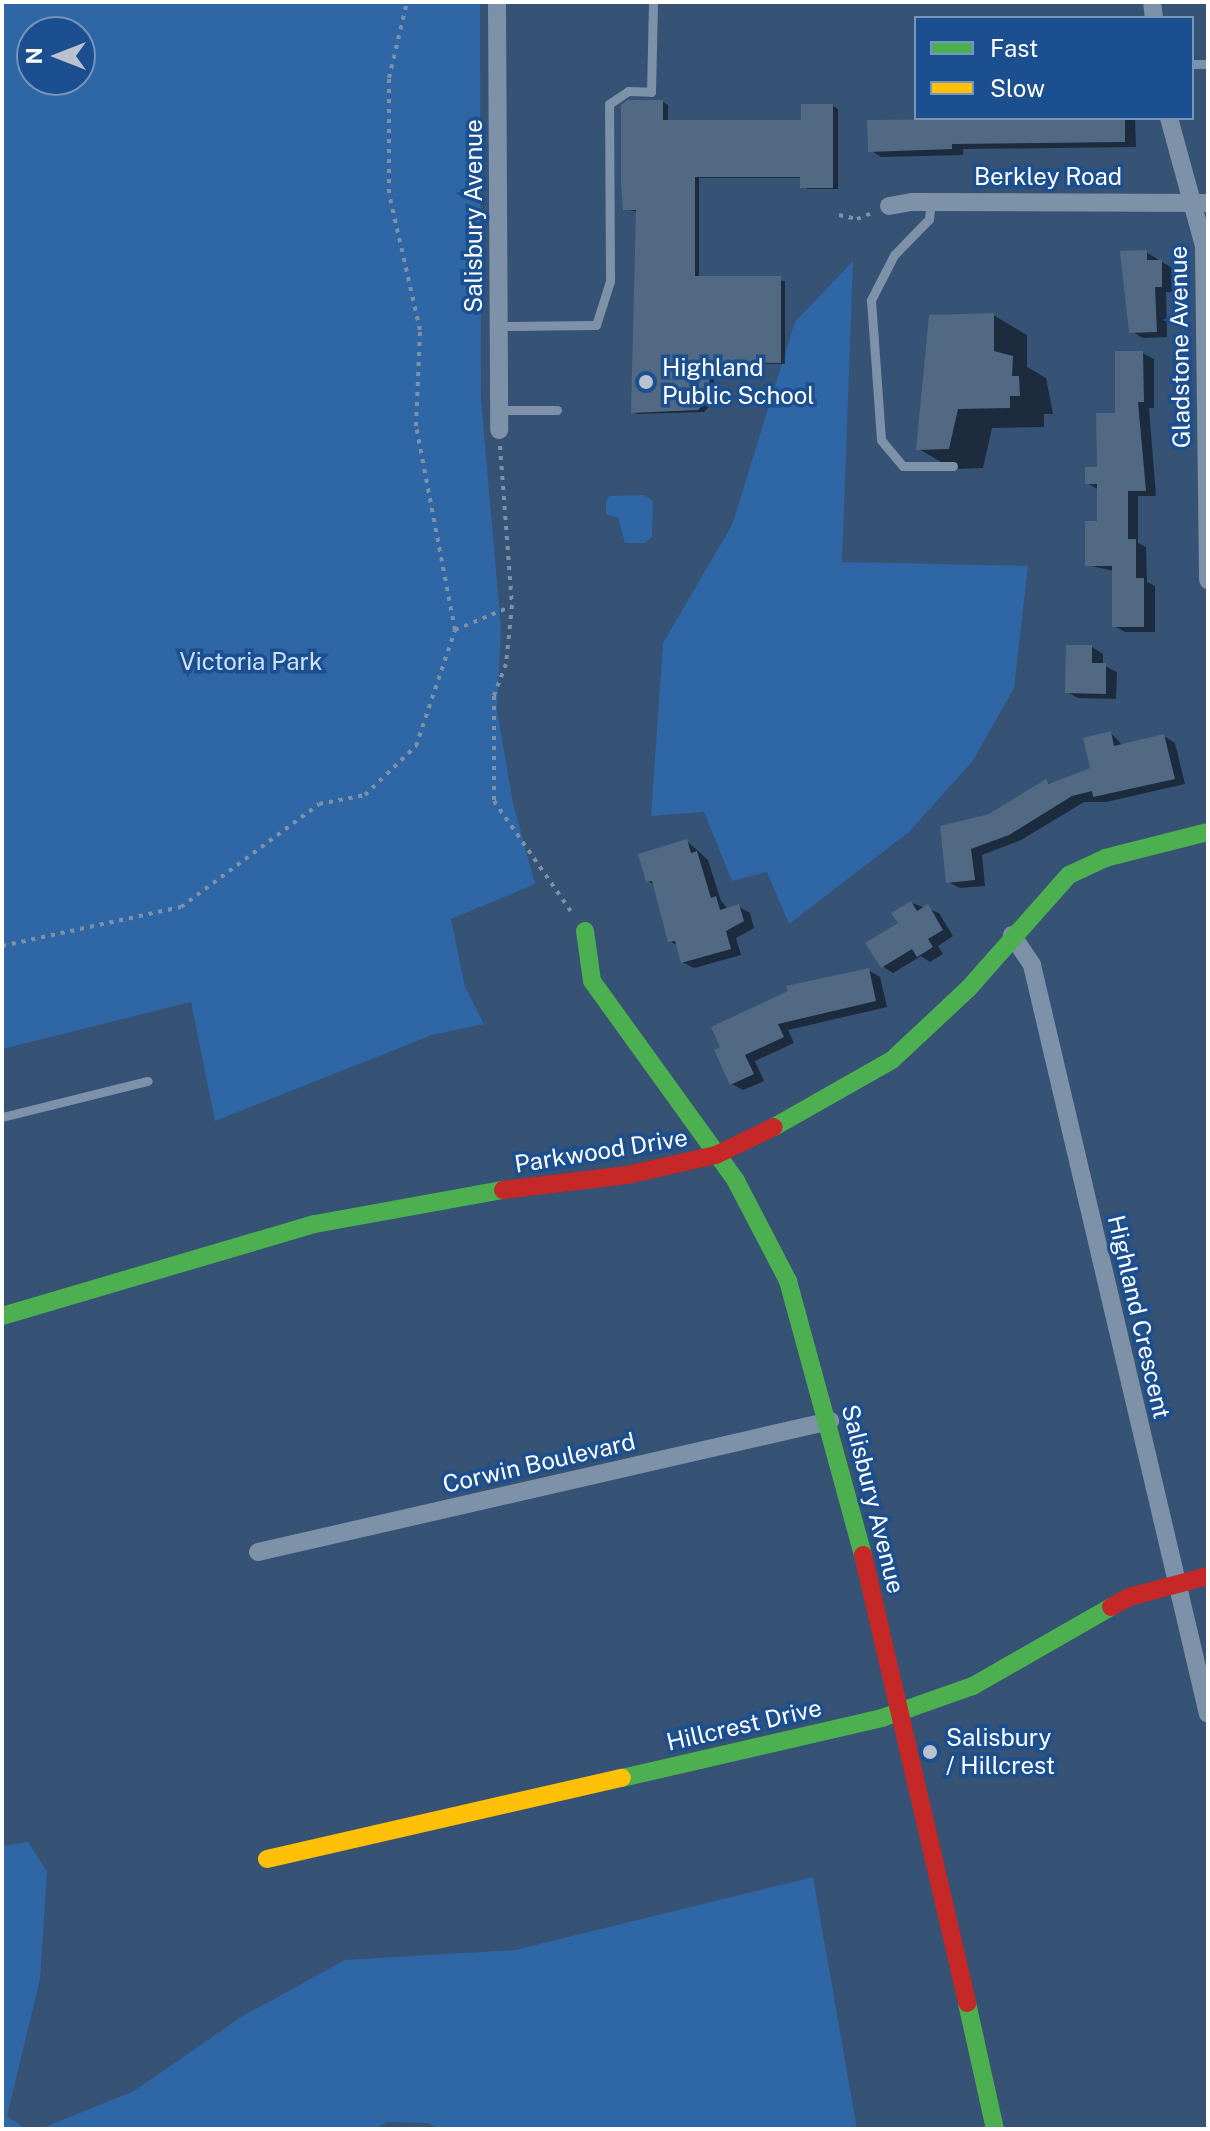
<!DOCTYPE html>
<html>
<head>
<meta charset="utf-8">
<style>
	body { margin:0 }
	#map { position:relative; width:1210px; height:2131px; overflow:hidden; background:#365274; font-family:"Public Sans",sans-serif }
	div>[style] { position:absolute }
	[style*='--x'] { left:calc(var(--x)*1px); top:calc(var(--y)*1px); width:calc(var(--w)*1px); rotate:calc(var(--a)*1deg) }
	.green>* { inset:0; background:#2f66a5 }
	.shadow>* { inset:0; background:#0007 }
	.building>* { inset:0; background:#526984 }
	.path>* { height:4px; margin-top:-2px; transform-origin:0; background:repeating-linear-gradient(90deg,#7d92a8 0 4px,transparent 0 10px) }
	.lane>* { height:9px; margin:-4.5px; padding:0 4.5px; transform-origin:4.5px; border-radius:4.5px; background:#7d92a8 }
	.street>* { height:18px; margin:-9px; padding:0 9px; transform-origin:9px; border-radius:9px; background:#7d92a8 }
	.fast>* { height:18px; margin:-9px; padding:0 9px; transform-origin:9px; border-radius:9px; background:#4caf50 }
	.slow>* { height:18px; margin:-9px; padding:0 9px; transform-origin:9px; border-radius:9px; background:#ffc107 }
	.jam>* { height:18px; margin:-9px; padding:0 9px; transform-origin:9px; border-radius:9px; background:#c62828 }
	.dots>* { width:22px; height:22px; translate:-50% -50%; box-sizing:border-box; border:4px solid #1b4f8f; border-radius:50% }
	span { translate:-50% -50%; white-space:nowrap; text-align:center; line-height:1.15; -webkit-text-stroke:7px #1b4f8f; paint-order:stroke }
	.street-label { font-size:24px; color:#fff }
	.poi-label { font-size:24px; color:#fff }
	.left { translate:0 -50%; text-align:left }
	.park-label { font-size:24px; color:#cfe3fa }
	.frame { position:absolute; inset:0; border:4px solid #fff; pointer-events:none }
	.legend { position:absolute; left:914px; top:16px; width:280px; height:104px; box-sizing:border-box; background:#1b4f8f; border:2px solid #7695bc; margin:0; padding:10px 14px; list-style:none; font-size:24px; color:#fff }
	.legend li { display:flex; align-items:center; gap:16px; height:40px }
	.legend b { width:40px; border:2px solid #7695bc }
	.north { position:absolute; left:16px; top:16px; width:80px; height:80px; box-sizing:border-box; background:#1b4f8f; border:2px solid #7695bc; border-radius:50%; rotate:270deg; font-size:22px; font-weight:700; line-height:32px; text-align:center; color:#fff }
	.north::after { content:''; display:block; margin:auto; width:28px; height:36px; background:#b9c2ce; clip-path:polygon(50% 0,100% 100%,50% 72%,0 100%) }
</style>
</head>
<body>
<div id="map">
	<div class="green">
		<div style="clip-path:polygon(evenodd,2px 2px,480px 2px,481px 399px,501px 628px,497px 710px,513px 803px,535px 884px,451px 919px,465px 987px,484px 1024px,432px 1035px,215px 1121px,191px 1002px,2px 1049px,2px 2px,80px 32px,80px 80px,32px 80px,32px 32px,80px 32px)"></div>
		<div style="clip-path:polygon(853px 261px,842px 562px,1028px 566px,1014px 688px,972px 762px,909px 832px,789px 924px,767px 872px,732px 881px,704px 812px,651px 816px,663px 643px,732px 525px,795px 322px)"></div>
		<div style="clip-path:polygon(644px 495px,653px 501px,652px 537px,645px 543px,625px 543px,618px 518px,606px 514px,606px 502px,609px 496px)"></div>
		<div style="clip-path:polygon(28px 1842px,47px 1872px,40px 1979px,7px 2116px,26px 2129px,2px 2129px,2px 1846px)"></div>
		<div style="clip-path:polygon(813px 1877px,857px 2129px,439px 2129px,428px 2123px,388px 2122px,374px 2129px,40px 2129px,134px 2091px,241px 2017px,345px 1960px,515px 1950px)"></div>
	</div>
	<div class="shadow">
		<div style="clip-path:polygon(663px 102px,668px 105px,668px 122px,803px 122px,833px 106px,838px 109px,838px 189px,807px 189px,802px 178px,699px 178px,699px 278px,785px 281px,785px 364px,715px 363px,713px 402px,704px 412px,638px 414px,633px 412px,638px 212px,625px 209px)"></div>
		<div style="clip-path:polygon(964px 118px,1135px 118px,1136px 147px,963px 149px,963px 155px,881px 157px,870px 150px,869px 122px)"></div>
		<div style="clip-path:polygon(1146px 252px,1172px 268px,1173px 292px,1166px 292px,1167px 337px,1143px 338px,1131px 331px)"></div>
		<div style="clip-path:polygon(993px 315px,1027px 335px,1027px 367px,1046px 378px,1053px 414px,1044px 414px,1044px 427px,992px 428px,983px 468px,953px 469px,919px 449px)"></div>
		<div style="clip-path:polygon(1143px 353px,1154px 359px,1154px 408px,1149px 408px,1156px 496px,1138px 496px,1138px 543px,1146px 547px,1147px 582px,1155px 586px,1155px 632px,1125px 632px,1114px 626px,1114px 571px,1087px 565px,1099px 523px,1099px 490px,1087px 483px,1099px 469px)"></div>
		<div style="clip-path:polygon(1092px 647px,1103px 654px,1103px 665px,1117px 672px,1116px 699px,1078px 698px,1067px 692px)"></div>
		<div style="clip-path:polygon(1111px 733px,1123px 746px,1164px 736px,1175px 743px,1185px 784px,1106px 802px,1084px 802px,1021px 840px,982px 855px,985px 886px,960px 888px,948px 882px,990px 816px,1046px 781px,1052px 785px,1093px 769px)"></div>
		<div style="clip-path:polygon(687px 841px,708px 860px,721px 901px,728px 909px,738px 906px,750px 913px,754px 928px,736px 938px,741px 955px,694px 968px,682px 962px,678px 946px,670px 941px,656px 886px,648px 881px)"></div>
		<div style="clip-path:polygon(912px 903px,939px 913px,953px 936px,938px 946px,943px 954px,930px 962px,921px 956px,893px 973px,882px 966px)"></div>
		<div style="clip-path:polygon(868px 970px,880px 977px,887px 1007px,788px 1030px,794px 1043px,755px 1061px,764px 1081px,743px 1090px,732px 1084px,717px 1050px)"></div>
	</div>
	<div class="building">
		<div style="clip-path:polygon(628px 100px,663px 100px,663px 120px,801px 120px,801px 104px,833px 104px,833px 188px,800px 188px,800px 177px,695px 177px,695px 276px,781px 276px,781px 363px,711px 362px,708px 399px,698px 410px,631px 413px,636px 210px,623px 210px,621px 183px,621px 105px)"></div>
		<div style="clip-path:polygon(1125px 118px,1125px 142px,952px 144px,952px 149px,868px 152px,867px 120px)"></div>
		<div style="clip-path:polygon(1147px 250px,1147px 260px,1162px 260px,1162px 287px,1155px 287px,1157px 332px,1129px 333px,1120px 251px)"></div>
		<div style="clip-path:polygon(994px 313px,994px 351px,1013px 356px,1012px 376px,1019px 376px,1020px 396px,1010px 396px,1010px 408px,958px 409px,949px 449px,916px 450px,929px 315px)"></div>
		<div style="clip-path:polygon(1115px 351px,1143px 351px,1144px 402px,1138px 402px,1146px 491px,1128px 491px,1128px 539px,1136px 539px,1136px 578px,1144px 578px,1144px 627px,1112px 627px,1112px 566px,1085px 566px,1085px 521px,1097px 521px,1097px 484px,1085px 484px,1085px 467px,1097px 467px,1096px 413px,1115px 413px)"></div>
		<div style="clip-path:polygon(1066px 645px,1092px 645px,1092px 663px,1106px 663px,1106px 694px,1065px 693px)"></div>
		<div style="clip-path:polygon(1111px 731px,1114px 746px,1164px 734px,1175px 779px,1093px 797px,1092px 791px,1072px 796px,1009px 835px,971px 849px,975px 880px,946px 883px,940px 826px,989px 814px,1046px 779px,1049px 784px,1090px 768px,1083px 738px)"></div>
		<div style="clip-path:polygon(687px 839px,691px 853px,697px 851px,711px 898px,716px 896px,720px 910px,739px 904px,744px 921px,726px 931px,731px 949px,681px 963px,675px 941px,668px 942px,652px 881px,646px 882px,638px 854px)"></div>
		<div style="clip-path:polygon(911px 901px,917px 911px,928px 904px,943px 930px,928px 939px,933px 947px,917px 957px,912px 949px,881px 968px,865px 943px,898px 923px,891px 913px)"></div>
		<div style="clip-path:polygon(869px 968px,876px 1001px,778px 1024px,784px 1037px,745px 1055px,754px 1074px,730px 1085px,714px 1050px,720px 1047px,711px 1027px,788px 991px,786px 986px)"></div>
	</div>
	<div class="path">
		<div style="--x:839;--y:215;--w:18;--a:13"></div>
		<div style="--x:857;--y:219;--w:16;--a:-22"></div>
		<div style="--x:500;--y:446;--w:159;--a:85.7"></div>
		<div style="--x:512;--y:605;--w:59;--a:95.8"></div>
		<div style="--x:506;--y:664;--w:34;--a:111"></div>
		<div style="--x:494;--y:696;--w:105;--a:90"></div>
		<div style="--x:494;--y:801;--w:136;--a:55.1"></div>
		<div style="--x:455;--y:630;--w:62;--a:-22.8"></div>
		<div style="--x:2;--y:946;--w:183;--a:-12.3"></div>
		<div style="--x:181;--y:907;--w:172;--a:-36.7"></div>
		<div style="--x:319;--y:804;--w:47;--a:-11.1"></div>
		<div style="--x:365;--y:795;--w:71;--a:-43.9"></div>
		<div style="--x:416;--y:746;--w:122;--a:-71.4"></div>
		<div style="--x:455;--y:630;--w:208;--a:-100.8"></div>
		<div style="--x:416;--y:426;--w:96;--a:-87.6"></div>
		<div style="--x:420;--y:330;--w:140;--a:-102.8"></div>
		<div style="--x:389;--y:193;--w:115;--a:-90"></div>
		<div style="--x:389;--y:78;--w:78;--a:-76.7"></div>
	</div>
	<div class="lane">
		<div style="--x:1192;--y:64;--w:16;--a:0"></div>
		<div style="--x:931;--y:202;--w:17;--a:97"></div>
		<div style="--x:929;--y:219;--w:50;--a:134.2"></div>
		<div style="--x:894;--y:255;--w:51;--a:117.1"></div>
		<div style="--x:871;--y:300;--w:140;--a:85.9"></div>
		<div style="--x:881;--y:440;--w:34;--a:50"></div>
		<div style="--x:903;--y:466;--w:50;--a:0"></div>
		<div style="--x:498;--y:326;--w:98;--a:-0.6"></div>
		<div style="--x:596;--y:325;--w:46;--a:-72.3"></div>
		<div style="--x:610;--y:281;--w:177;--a:-90.3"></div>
		<div style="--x:609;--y:104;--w:23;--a:-34"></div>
		<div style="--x:628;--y:91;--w:23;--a:2"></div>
		<div style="--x:651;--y:92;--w:90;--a:-88.7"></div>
		<div style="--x:498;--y:410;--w:59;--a:0"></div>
		<div style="--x:2;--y:1117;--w:150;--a:-13.9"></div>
	</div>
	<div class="street">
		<div style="--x:497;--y:2;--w:428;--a:89.7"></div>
		<div style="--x:1152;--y:2;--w:16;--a:83"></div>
		<div style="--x:1169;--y:118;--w:133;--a:74.7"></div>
		<div style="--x:1204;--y:246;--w:334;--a:89.3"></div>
		<div style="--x:889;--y:206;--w:23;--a:-10"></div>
		<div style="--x:912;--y:202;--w:296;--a:0.2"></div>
		<div style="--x:1012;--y:935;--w:36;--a:56"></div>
		<div style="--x:1032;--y:965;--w:769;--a:76.78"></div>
		<div style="--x:258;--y:1552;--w:587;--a:-12.9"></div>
	</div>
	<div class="fast">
		<div style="--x:585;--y:931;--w:50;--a:82"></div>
		<div style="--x:592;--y:981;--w:246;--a:54.2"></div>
		<div style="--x:736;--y:1181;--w:113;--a:62.5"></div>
		<div style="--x:788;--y:1281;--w:284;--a:74.7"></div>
		<div style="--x:774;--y:1127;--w:136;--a:-29.6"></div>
		<div style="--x:892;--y:1060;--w:104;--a:-43.1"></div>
		<div style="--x:968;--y:989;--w:152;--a:-48.5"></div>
		<div style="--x:1069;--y:875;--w:40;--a:-25"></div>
		<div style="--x:1105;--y:858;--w:106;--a:-14.2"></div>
		<div style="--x:2;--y:1316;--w:326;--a:-16.4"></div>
		<div style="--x:315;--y:1224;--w:191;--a:-10.3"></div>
		<div style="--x:622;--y:1778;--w:267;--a:-13"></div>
		<div style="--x:882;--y:1718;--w:96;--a:-19.4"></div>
		<div style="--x:973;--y:1686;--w:159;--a:-29.8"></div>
		<div style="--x:967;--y:2003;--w:129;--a:77.5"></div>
	</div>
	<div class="slow">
		<div style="--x:267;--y:1859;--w:364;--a:-12.9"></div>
	</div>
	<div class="jam">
		<div style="--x:503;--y:1190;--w:125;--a:-6.9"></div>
		<div style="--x:627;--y:1175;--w:91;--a:-12.7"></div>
		<div style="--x:716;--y:1155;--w:64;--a:-25.8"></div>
		<div style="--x:863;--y:1555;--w:460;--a:76.9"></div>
		<div style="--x:1111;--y:1607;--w:21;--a:-29"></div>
		<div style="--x:1129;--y:1597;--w:82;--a:-14.9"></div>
	</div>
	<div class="dots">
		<div style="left:646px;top:382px;background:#b9c2ce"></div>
		<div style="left:930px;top:1752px;background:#b9c2ce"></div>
	</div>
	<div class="street-label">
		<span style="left:1048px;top:177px">Berkley Road</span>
		<span style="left:474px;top:216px;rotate:-90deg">Salisbury Avenue</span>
		<span style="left:1180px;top:347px;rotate:-91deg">Gladstone Avenue</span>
		<span style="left:601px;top:1151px;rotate:-9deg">Parkwood Drive</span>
		<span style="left:1139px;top:1317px;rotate:77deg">Highland Crescent</span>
		<span style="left:539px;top:1463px;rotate:-13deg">Corwin Boulevard</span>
		<span style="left:873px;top:1499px;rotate:76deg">Salisbury Avenue</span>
		<span style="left:744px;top:1725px;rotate:-13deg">Hillcrest Drive</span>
	</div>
	<div class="poi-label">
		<span class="left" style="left:662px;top:382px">Highland<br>Public School</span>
		<span class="left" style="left:946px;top:1752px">Salisbury<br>/ Hillcrest</span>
	</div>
	<div class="park-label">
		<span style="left:251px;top:662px">Victoria Park</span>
	</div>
	<div class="frame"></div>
	<ul class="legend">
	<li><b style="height:10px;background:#4caf50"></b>Fast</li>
	<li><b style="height:10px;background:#ffc107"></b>Slow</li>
	</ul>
	<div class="north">N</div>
</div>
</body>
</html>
